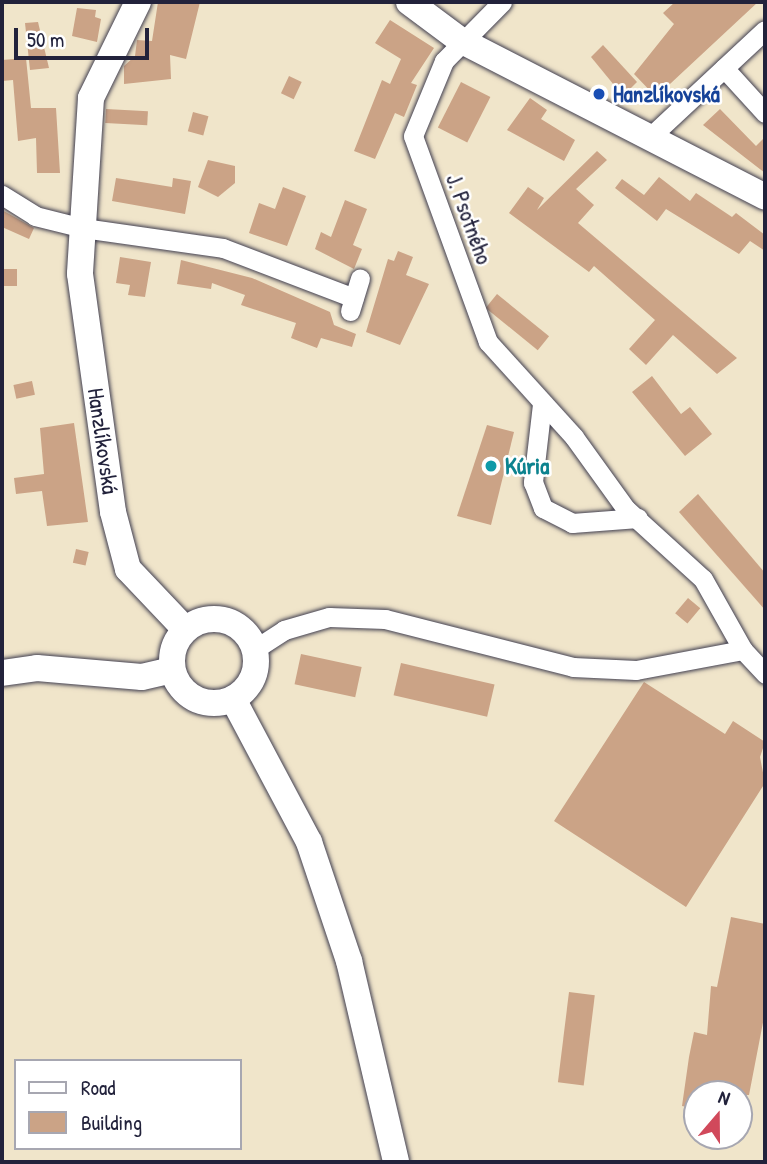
<!DOCTYPE html>
<html>
<head>
<meta charset="utf-8">
<style>
	body { margin:0 }
	#map { position:relative; width:767px; height:1164px; overflow:hidden; background:#f0e5ca; font-family:"Patrick Hand",sans-serif }
	div>[style] { position:absolute }
	[style*='--x'] { left:calc(var(--x)*1px); top:calc(var(--y)*1px); width:calc(var(--w)*1px); rotate:calc(var(--a)*1deg) }
	.building>* { inset:0; background:#cba386; transform-origin:0 0 }
	.roads { filter:drop-shadow(0 0 2px #413f50) drop-shadow(0 0 2px #413f50) }
	.street>* { height:19px; margin:-9.5px; padding:0 9.5px; transform-origin:9.5px; border-radius:9.5px; background:#fff }
	.secondary>* { height:26px; margin:-13px; padding:0 13px; transform-origin:13px; border-radius:13px; background:#fff }
	.secondary>.ring { margin:-13px; padding:0; box-sizing:content-box; background:none; border:26px solid #fff; border-radius:50% }
	.dots>* { width:19px; height:19px; translate:-50% -50%; box-sizing:border-box; border:4px solid #fff; border-radius:50% }
	span { translate:-50% -50%; white-space:nowrap; text-align:center; line-height:1.15; -webkit-text-stroke:5px #fff; paint-order:stroke }
	.transit-label { font-size:23px; color:#164399; font-weight:700 }
	.left { translate:0 -50%; text-align:left }
	.street-label { font-size:23px; color:#22223b }
	.culture-label { font-size:23px; color:#0d838f; font-weight:700 }
	.frame { position:absolute; inset:0; border:4px solid #22223b; pointer-events:none }
	.legend { position:absolute; left:14px; top:1059px; width:228px; height:91px; box-sizing:border-box; background:#fff; border:2px solid #a7a7b1; margin:0; padding:9px 12px; list-style:none; font-size:21px; color:#22223b }
	.legend li { display:flex; align-items:center; gap:14px; height:35px }
	.legend b { width:35px; border:2px solid #a7a7b1 }
	.north { position:absolute; left:683px; top:1080px; width:70px; height:70px; box-sizing:border-box; background:#fff; border:2px solid #a7a7b1; border-radius:50%; rotate:20deg; font-size:19px; font-weight:700; line-height:28px; text-align:center; color:#22223b }
	.north::after { content:''; display:block; margin:auto; width:24px; height:32px; background:#d1495b; clip-path:polygon(50% 0,100% 100%,50% 72%,0 100%) }
	.scale { position:absolute; left:14px; top:28px; width:135px; height:32px; box-sizing:border-box; border:4px solid #22223b; border-top:0; padding-left:9px; font-size:21px; line-height:24px; white-space:nowrap; color:#22223b; -webkit-text-stroke:5px #fff; paint-order:stroke }
</style>
</head>
<body>
<div id="map">
	<div class="building">
		<div style="clip-path:polygon(158px 2px,200px 2px,186px 59px,170px 55px,171px 79px,124px 84px,124px 66px,135px 56px,137px 40px,152px 41px)"></div>
		<div style="clip-path:polygon(675px 2px,758px 2px,656px 97px,634px 74px,674px 24px,663px 13px)"></div>
		<div style="clip-path:polygon(77px 8px,96px 10px,95px 17px,101px 19px,97px 42px,72px 36px)"></div>
		<div style="clip-path:polygon(390px 20px,434px 48px,411px 83px,417px 85px,404px 117px,395px 113px,375px 159px,354px 151px,382px 80px,390px 84px,401px 59px,375px 43px)"></div>
		<div style="clip-path:polygon(38px 22px,49px 68px,30px 70px,25px 23px)"></div>
		<div style="clip-path:polygon(603px 45px,637px 82px,623px 96px,591px 57px)"></div>
		<div style="clip-path:polygon(26px 58px,31px 108px,56px 108px,60px 173px,37px 173px,36px 138px,18px 141px,13px 80px,2px 81px,2px 60px)"></div>
		<div style="left:289px;top:76px;width:14px;height:19px;rotate:25deg"></div>
		<div style="left:461px;top:82px;width:33px;height:51px;rotate:27deg"></div>
		<div style="clip-path:polygon(530px 98px,547px 110px,541px 119px,575px 140px,564px 161px,507px 130px)"></div>
		<div style="left:106px;top:109px;width:42px;height:14px;rotate:3deg"></div>
		<div style="clip-path:polygon(720px 109px,756px 146px,765px 137px,765px 173px,703px 125px)"></div>
		<div style="left:193px;top:112px;width:16px;height:20px;rotate:15deg"></div>
		<div style="clip-path:polygon(597px 151px,607px 160px,576px 189px,594px 205px,578px 223px,737px 358px,717px 374px,673px 335px,646px 365px,629px 349px,655px 320px,594px 266px,589px 272px,509px 213px,528px 187px,544px 198px,537px 210px)"></div>
		<div style="clip-path:polygon(208px 160px,235px 166px,235px 183px,218px 197px,198px 187px)"></div>
		<div style="clip-path:polygon(659px 177px,690px 201px,696px 193px,732px 217px,736px 213px,765px 235px,765px 251px,750px 241px,739px 254px,666px 209px,657px 221px,615px 188px,622px 179px,644px 195px)"></div>
		<div style="clip-path:polygon(116px 178px,172px 187px,173px 178px,191px 181px,185px 214px,112px 201px)"></div>
		<div style="clip-path:polygon(283px 187px,306px 196px,287px 246px,249px 233px,259px 203px,275px 209px)"></div>
		<div style="clip-path:polygon(345px 200px,367px 209px,353px 245px,362px 249px,354px 269px,315px 249px,321px 232px,331px 237px)"></div>
		<div style="clip-path:polygon(2px 210px,34px 228px,29px 239px,2px 227px)"></div>
		<div style="clip-path:polygon(398px 251px,413px 257px,406px 275px,429px 284px,400px 345px,366px 332px,388px 259px,394px 261px)"></div>
		<div style="clip-path:polygon(120px 257px,151px 262px,145px 297px,128px 295px,130px 285px,116px 283px)"></div>
		<div style="clip-path:polygon(181px 260px,252px 278px,330px 312px,334px 325px,356px 334px,352px 347px,321px 338px,317px 348px,291px 338px,296px 323px,241px 305px,245px 295px,212px 283px,211px 289px,177px 284px)"></div>
		<div style="left:2px;top:269px;width:15px;height:17px"></div>
		<div style="left:497px;top:294px;width:67px;height:18px;rotate:39deg"></div>
		<div style="clip-path:polygon(652px 376px,681px 414px,690px 407px,712px 434px,685px 456px,632px 392px)"></div>
		<div style="left:32px;top:381px;width:14px;height:19px;rotate:78deg"></div>
		<div style="clip-path:polygon(74px 423px,88px 522px,47px 526px,42px 491px,16px 494px,14px 478px,44px 474px,40px 428px)"></div>
		<div style="clip-path:polygon(487px 425px,514px 432px,491px 525px,457px 516px)"></div>
		<div style="clip-path:polygon(698px 494px,765px 573px,765px 610px,679px 512px)"></div>
		<div style="left:76px;top:549px;width:13px;height:14px;rotate:13deg"></div>
		<div style="left:688px;top:598px;width:16px;height:20px;rotate:40deg"></div>
		<div style="left:301px;top:654px;width:62px;height:31px;rotate:12deg"></div>
		<div style="left:401px;top:663px;width:96px;height:33px;rotate:13deg"></div>
		<div style="clip-path:polygon(644px 682px,725px 734px,733px 721px,765px 742px,760px 757px,765px 783px,686px 907px,554px 821px)"></div>
		<div style="clip-path:polygon(731px 917px,765px 924px,765px 1012px,749px 1095px,697px 1094px,697px 1109px,682px 1106px,689px 1057px,694px 1032px,707px 1035px,711px 986px,717px 987px)"></div>
		<div style="left:569px;top:992px;width:26px;height:91px;rotate:7deg"></div>
	</div>
	<div class="roads">
		<div class="street">
			<div style="--x:502;--y:2;--w:83;--a:134.5"></div>
			<div style="--x:444;--y:61;--w:81;--a:112.5"></div>
			<div style="--x:413;--y:136;--w:219;--a:70"></div>
			<div style="--x:488;--y:342;--w:128;--a:47.8"></div>
			<div style="--x:574;--y:437;--w:89;--a:54.2"></div>
			<div style="--x:626;--y:509;--w:104;--a:42.3"></div>
			<div style="--x:703;--y:579;--w:81;--a:60.6"></div>
			<div style="--x:743;--y:650;--w:33;--a:47"></div>
			<div style="--x:724;--y:68;--w:61;--a:47.7"></div>
			<div style="--x:649;--y:138;--w:158;--a:-43"></div>
			<div style="--x:2;--y:195;--w:39;--a:32"></div>
			<div style="--x:35;--y:216;--w:49;--a:14"></div>
			<div style="--x:83;--y:228;--w:141;--a:8.1"></div>
			<div style="--x:223;--y:248;--w:140;--a:20.9"></div>
			<div style="--x:350;--y:311;--w:34;--a:-73"></div>
			<div style="--x:542;--y:404;--w:79;--a:96.6"></div>
			<div style="--x:533;--y:482;--w:28;--a:69"></div>
			<div style="--x:543;--y:508;--w:33;--a:27"></div>
			<div style="--x:572;--y:523;--w:66;--a:-4.3"></div>
			<div style="--x:255;--y:649;--w:35;--a:-33"></div>
			<div style="--x:284;--y:630;--w:47;--a:-16.1"></div>
			<div style="--x:329;--y:617;--w:56;--a:2"></div>
			<div style="--x:385;--y:619;--w:194;--a:14.3"></div>
			<div style="--x:573;--y:667;--w:63;--a:2.7"></div>
			<div style="--x:636;--y:670;--w:109;--a:-10.6"></div>
		</div>
		<div class="secondary">
			<div style="--x:138;--y:2;--w:107;--a:116.1"></div>
			<div style="--x:91;--y:98;--w:176;--a:93.6"></div>
			<div style="--x:80;--y:274;--w:240;--a:82.1"></div>
			<div style="--x:113;--y:512;--w:59;--a:75.3"></div>
			<div style="--x:128;--y:569;--w:83;--a:46.5"></div>
			<div style="--x:409;--y:2;--w:64;--a:36.7"></div>
			<div style="--x:460;--y:40;--w:343;--a:27.2"></div>
			<div class="ring" style="left:172px;top:619px;width:58px;height:58px"></div>
			<div style="--x:2;--y:673;--w:35;--a:-8"></div>
			<div style="--x:37;--y:668;--w:105;--a:4.9"></div>
			<div style="--x:142;--y:677;--w:31;--a:-13"></div>
			<div style="--x:233;--y:699;--w:162;--a:62"></div>
			<div style="--x:309;--y:842;--w:126;--a:71.4"></div>
			<div style="--x:349;--y:961;--w:206;--a:76.8"></div>
		</div>
	</div>
	<div class="dots">
		<div style="left:599px;top:94px;background:#1a4fb4"></div>
		<div style="left:491px;top:466px;background:#0f9aa8"></div>
	</div>
	<div class="transit-label">
		<span class="left" style="left:613px;top:94px">Hanzlíkovská</span>
	</div>
	<div class="street-label">
		<span style="left:469px;top:219px;rotate:70deg">J. Psotného</span>
		<span style="left:103px;top:441px;rotate:82deg">Hanzlíkovská</span>
	</div>
	<div class="culture-label">
		<span class="left" style="left:505px;top:466px">Kúria</span>
	</div>
	<div class="frame"></div>
	<ul class="legend">
	<li><b style="height:9px;background:#fff"></b>Road</li>
	<li><b style="height:19px;background:#cba386"></b>Building</li>
	</ul>
	<div class="north">N</div>
	<div class="scale">50 m</div>
</div>
</body>
</html>
